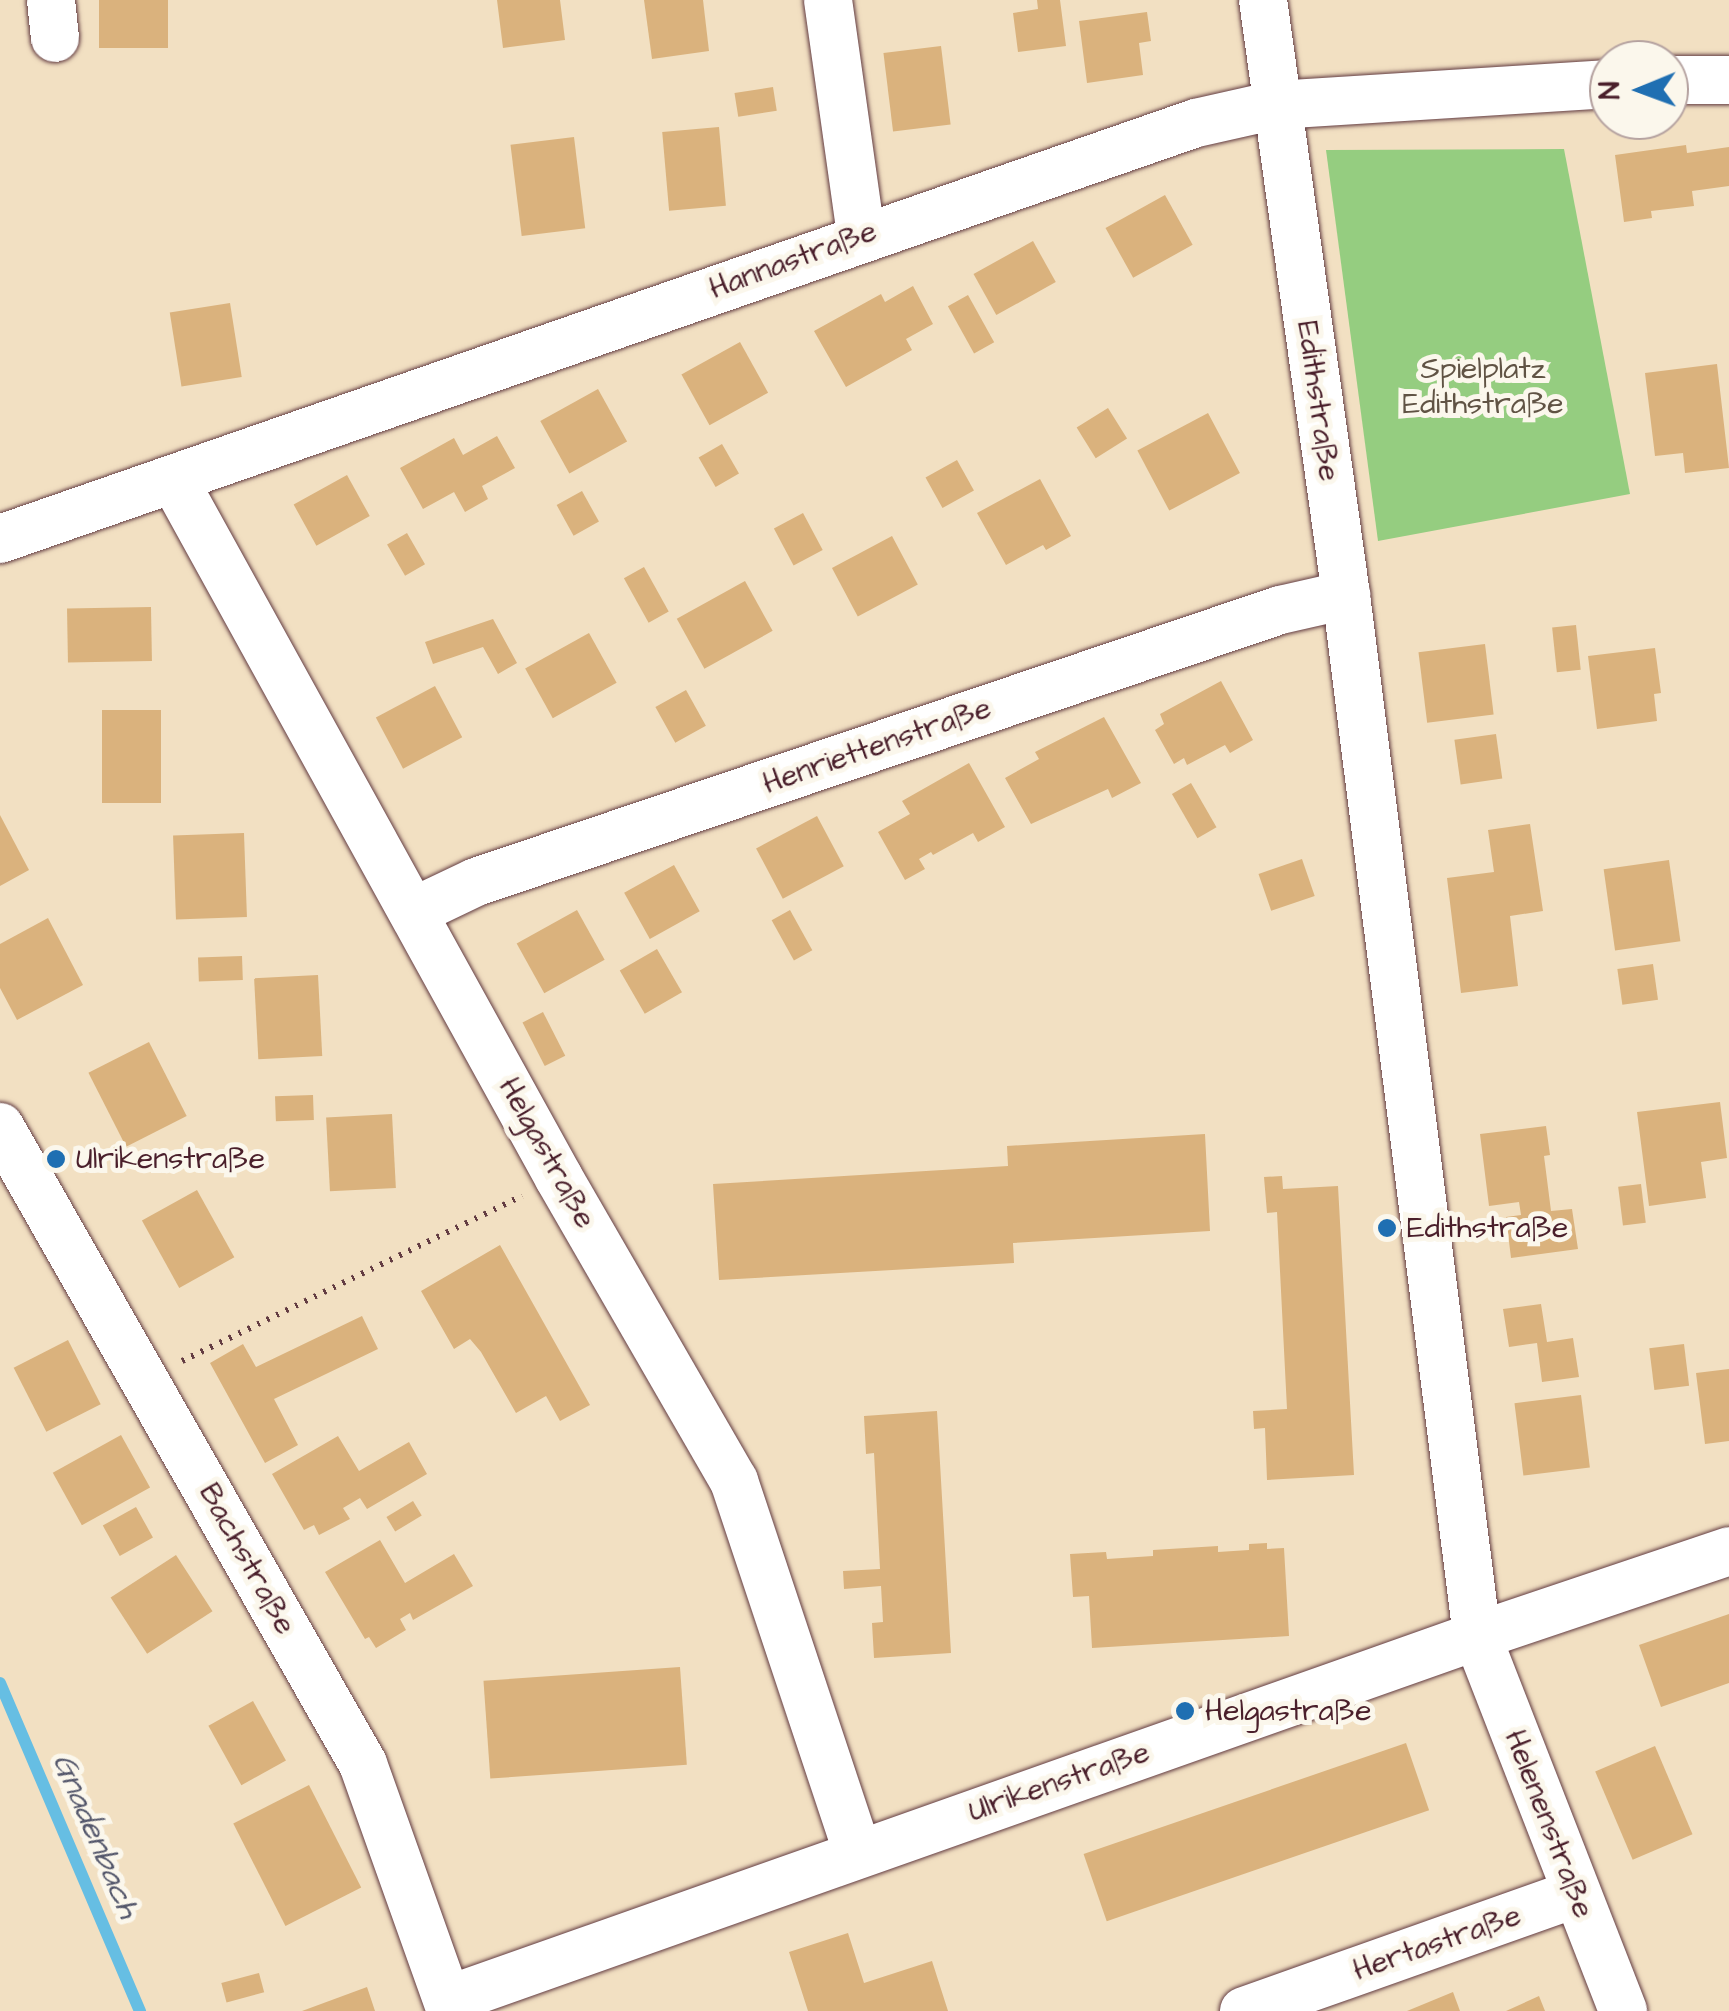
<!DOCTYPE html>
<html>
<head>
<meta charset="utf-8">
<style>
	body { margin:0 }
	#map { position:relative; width:1729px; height:2011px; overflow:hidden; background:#f2e0c2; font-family:"Architects Daughter",sans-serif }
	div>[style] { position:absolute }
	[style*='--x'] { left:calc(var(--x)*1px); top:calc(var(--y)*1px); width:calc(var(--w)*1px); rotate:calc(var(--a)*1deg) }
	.green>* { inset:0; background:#95cd80 }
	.stream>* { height:12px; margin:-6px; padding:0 6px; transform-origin:6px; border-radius:6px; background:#66bee3 }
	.building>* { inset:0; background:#dab27d; transform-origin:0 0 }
	.path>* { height:6px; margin-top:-3px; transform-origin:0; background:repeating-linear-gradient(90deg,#633c42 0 2.5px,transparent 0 10.5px) }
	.roads { filter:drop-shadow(0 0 2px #633c42) drop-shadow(0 0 2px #633c42) }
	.street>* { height:48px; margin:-24px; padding:0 24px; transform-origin:24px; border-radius:24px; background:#fff }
	.dots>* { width:28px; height:28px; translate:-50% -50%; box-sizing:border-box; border:5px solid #fbf7ec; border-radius:50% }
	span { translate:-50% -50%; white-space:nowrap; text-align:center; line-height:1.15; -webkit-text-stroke:10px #fbf7ec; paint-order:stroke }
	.street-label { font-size:30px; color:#4a1f2b }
	.park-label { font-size:30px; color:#605344 }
	.poi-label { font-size:30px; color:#4a1f2b }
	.left { translate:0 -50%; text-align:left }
	.water-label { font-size:32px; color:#54576b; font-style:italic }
	.north { position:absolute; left:1589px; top:40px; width:100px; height:100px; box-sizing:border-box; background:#fbf7ec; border:2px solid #b4a19f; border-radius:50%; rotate:269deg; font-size:28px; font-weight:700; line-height:40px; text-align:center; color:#4a1f2b }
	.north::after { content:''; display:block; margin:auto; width:35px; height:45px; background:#1f6fb2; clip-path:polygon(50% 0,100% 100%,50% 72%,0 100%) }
</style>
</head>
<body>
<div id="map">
	<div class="green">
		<div style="clip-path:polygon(1564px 149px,1630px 494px,1378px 541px,1326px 150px)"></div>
	</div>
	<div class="stream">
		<div style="--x:0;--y:1683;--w:357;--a:66.9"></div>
	</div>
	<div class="building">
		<div style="left:99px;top:0;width:69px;height:48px"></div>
		<div style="clip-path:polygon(497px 0,560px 0,565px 40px,503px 48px)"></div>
		<div style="clip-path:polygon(644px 0,703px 0,709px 51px,652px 59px)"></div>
		<div style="clip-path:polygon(1037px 0,1060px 0,1066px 46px,1018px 52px,1013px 13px,1038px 9px)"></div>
		<div style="clip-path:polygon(1147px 12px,1151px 41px,1139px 43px,1143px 75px,1087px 83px,1079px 21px)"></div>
		<div style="left:941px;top:46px;width:79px;height:58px;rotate:83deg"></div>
		<div style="left:773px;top:87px;width:24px;height:39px;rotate:81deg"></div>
		<div style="left:719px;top:127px;width:79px;height:57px;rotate:85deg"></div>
		<div style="left:574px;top:137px;width:92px;height:64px;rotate:83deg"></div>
		<div style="clip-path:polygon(1686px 145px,1687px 153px,1729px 147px,1729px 186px,1692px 191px,1694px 206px,1651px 211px,1652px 218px,1624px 222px,1615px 155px)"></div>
		<div style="left:1165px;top:195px;width:57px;height:68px;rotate:61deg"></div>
		<div style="left:1033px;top:241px;width:47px;height:68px;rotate:61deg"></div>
		<div style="clip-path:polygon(913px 286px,933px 324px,906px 339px,912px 350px,846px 387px,814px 331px,881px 294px,885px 302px)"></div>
		<div style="left:968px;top:295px;width:54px;height:23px;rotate:61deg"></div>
		<div style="left:230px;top:303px;width:75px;height:61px;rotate:81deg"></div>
		<div style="left:740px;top:342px;width:58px;height:67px;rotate:61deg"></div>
		<div style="clip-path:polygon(1717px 364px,1729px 468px,1685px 473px,1683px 453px,1655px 456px,1645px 373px)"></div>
		<div style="left:598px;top:389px;width:60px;height:66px;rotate:61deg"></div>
		<div style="left:1108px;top:408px;width:36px;height:37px;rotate:58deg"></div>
		<div style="left:1208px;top:413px;width:68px;height:80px;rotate:62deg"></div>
		<div style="clip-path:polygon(497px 436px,515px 468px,482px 486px,488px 499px,465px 512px,454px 492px,423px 509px,400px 468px,454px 438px,463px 455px)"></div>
		<div style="left:722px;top:444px;width:34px;height:27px;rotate:60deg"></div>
		<div style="left:957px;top:460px;width:35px;height:36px;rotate:61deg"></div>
		<div style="left:347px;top:475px;width:47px;height:61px;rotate:61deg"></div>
		<div style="clip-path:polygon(1040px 479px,1071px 536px,1046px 550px,1043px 545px,1006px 565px,977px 513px)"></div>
		<div style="left:582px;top:491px;width:35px;height:29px;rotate:61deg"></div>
		<div style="left:803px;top:513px;width:42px;height:33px;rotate:62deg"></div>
		<div style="left:407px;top:533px;width:36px;height:23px;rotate:60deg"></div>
		<div style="left:892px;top:536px;width:55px;height:68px;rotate:62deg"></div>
		<div style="left:644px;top:567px;width:51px;height:23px;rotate:61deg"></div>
		<div style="left:745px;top:581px;width:57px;height:78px;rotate:61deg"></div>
		<div style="left:151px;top:607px;width:54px;height:84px;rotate:89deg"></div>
		<div style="clip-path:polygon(493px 619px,517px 663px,498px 674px,483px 647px,433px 664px,425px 642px)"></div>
		<div style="left:1576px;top:625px;width:45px;height:24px;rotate:84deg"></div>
		<div style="left:589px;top:633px;width:57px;height:73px;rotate:61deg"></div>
		<div style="left:1485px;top:644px;width:71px;height:67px;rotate:83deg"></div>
		<div style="clip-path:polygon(1655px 648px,1661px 693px,1654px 694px,1657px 721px,1597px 729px,1588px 656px)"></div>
		<div style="clip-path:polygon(1221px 681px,1253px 740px,1230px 753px,1225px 745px,1187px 765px,1184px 758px,1174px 764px,1155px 730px,1164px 724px,1160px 714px)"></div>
		<div style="left:435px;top:686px;width:58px;height:67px;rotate:62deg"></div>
		<div style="left:686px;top:690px;width:41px;height:35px;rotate:61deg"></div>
		<div style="left:102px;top:710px;width:59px;height:93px"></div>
		<div style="clip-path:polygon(1104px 717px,1141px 783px,1112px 798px,1108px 789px,1031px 824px,1005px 778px,1039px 759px,1035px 752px)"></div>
		<div style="left:1496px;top:734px;width:45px;height:42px;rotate:82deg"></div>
		<div style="clip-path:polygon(969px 763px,1005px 827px,978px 842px,973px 833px,933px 855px,931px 852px,919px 859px,925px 869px,905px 880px,878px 832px,910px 814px,902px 801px)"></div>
		<div style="left:1191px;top:783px;width:51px;height:22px;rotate:60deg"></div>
		<div style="clip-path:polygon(0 815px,29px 870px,0 886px)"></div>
		<div style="left:817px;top:816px;width:57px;height:69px;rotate:62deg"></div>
		<div style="clip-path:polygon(1530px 824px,1543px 911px,1510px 916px,1518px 986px,1461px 993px,1447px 878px,1494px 872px,1488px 830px)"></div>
		<div style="left:244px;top:833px;width:84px;height:71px;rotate:88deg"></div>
		<div style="left:1302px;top:859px;width:39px;height:46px;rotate:71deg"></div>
		<div style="left:1669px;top:860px;width:82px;height:66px;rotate:82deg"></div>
		<div style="left:674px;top:865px;width:53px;height:57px;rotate:61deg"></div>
		<div style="left:577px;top:910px;width:57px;height:69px;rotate:61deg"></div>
		<div style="left:790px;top:910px;width:46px;height:21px;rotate:61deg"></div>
		<div style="clip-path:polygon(48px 918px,83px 985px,17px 1020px,0 988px,0 944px)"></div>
		<div style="left:657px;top:949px;width:50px;height:43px;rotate:60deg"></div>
		<div style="left:242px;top:956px;width:24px;height:44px;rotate:88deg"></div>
		<div style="left:1653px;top:964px;width:36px;height:36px;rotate:82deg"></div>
		<div style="left:318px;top:975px;width:81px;height:64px;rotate:87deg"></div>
		<div style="left:543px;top:1012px;width:49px;height:23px;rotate:63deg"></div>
		<div style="left:149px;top:1042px;width:83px;height:68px;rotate:63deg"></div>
		<div style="left:313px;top:1095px;width:25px;height:38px;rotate:88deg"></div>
		<div style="clip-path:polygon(1720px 1102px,1727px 1158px,1701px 1162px,1706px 1198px,1649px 1206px,1637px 1112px)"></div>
		<div style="left:392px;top:1114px;width:74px;height:66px;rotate:87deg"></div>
		<div style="clip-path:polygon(1546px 1126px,1550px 1155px,1544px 1156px,1551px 1211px,1572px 1209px,1578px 1249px,1511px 1258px,1506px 1217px,1521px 1215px,1519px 1202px,1489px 1206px,1480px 1134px)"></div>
		<div style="clip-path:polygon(1205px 1134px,1210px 1231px,1013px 1243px,1014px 1263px,719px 1280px,713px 1184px,1008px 1166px,1007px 1146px)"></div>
		<div style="clip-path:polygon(1282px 1176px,1283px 1189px,1338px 1186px,1354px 1475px,1267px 1480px,1265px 1428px,1254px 1429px,1253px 1411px,1287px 1409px,1277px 1212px,1267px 1213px,1264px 1177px)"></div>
		<div style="left:1641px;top:1184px;width:39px;height:23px;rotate:83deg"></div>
		<div style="left:197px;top:1190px;width:77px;height:63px;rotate:61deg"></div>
		<div style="clip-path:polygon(500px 1245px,590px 1405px,560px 1421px,546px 1396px,516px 1413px,481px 1352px,470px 1339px,454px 1349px,421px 1291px)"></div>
		<div style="clip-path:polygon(1541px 1304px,1547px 1342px,1573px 1338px,1579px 1377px,1542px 1382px,1537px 1343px,1509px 1347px,1503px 1309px)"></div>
		<div style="clip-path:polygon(362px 1316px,378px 1349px,274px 1399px,298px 1445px,265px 1463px,210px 1363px,243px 1344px,256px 1367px)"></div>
		<div style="left:68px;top:1340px;width:72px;height:61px;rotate:63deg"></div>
		<div style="left:1684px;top:1344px;width:42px;height:35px;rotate:83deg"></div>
		<div style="clip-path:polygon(1729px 1369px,1729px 1441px,1705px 1444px,1696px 1373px)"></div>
		<div style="left:1581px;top:1395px;width:73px;height:67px;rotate:83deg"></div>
		<div style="clip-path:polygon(937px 1411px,951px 1653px,874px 1658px,872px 1623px,883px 1622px,881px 1586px,844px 1589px,843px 1571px,880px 1569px,874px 1453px,866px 1454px,864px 1416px)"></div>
		<div style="left:121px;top:1435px;width:60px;height:78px;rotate:61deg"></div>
		<div style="clip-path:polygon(338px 1436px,359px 1471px,409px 1442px,427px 1474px,367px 1509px,360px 1498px,343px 1508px,350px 1519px,319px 1535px,314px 1525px,304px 1530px,272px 1474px)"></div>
		<div style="left:413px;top:1501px;width:17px;height:31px;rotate:59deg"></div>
		<div style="left:136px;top:1507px;width:35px;height:38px;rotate:61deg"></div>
		<div style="clip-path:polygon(380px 1540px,405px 1583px,454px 1554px,473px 1586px,413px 1620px,410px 1613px,400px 1619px,406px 1630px,376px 1648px,369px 1637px,365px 1639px,325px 1572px)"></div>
		<div style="clip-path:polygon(1267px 1543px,1267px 1549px,1284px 1548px,1289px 1636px,1092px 1648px,1089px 1596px,1073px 1597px,1070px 1554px,1106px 1552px,1107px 1559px,1153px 1556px,1153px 1550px,1218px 1546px,1218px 1552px,1249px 1550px,1249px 1544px)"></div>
		<div style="left:176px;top:1555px;width:67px;height:78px;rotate:57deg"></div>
		<div style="clip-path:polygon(1729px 1614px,1729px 1683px,1661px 1707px,1639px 1645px)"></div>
		<div style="left:680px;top:1667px;width:98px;height:197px;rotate:86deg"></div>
		<div style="left:253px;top:1701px;width:68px;height:51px;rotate:61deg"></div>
		<div style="left:1406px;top:1743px;width:71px;height:341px;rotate:71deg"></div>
		<div style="left:1655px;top:1746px;width:96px;height:65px;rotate:67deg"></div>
		<div style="left:309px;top:1785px;width:115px;height:85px;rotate:63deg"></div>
		<div style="clip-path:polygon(848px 1933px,864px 1983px,932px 1961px,948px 2011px,808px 2011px,789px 1952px)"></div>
		<div style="left:259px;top:1973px;width:20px;height:39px;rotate:75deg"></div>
		<div style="clip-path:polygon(367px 1987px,375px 2011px,302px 2011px)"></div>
		<div style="clip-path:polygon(1453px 1992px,1460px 2011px,1407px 2011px)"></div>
		<div style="clip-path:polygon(1539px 1996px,1545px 2011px,1506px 2011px)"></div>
	</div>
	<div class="path">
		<div style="--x:182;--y:1361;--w:378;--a:-25.9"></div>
	</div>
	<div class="roads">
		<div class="street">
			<div style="--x:51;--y:0;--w:38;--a:84"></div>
			<div style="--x:828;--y:0;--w:238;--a:82"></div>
			<div style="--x:1263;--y:0;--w:601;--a:82.06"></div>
			<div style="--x:1346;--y:595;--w:1049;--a:82.83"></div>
			<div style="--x:1477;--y:1636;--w:402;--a:68.7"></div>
			<div style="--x:1669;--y:80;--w:60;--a:0"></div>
			<div style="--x:174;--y:480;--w:797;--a:61.12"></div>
			<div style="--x:559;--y:1178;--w:350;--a:60"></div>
			<div style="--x:734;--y:1481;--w:392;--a:71.6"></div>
			<div style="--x:0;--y:539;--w:1266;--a:-19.18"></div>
			<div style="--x:1196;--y:123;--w:82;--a:-12.7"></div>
			<div style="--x:1276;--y:105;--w:334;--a:-3.6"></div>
			<div style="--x:413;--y:912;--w:70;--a:-25.5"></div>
			<div style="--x:476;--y:882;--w:849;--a:-18.69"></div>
			<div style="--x:1280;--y:610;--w:68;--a:-12.8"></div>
			<div style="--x:0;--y:1127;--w:733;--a:60.32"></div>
			<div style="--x:363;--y:1764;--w:262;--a:70.4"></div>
			<div style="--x:448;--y:2000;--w:1091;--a:-19.48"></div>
			<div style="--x:1477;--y:1636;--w:266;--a:-18.6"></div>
			<div style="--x:1244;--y:2011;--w:350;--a:-19.5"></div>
		</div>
	</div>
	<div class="dots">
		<div style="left:56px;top:1159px;background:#1f6fb2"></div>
		<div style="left:1387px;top:1228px;background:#1f6fb2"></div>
		<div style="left:1185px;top:1711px;background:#1f6fb2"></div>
	</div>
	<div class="street-label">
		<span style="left:793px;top:260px;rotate:-20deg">Hannastraße</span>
		<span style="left:1318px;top:401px;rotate:82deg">Edithstraße</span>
		<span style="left:877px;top:746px;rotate:-19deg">Henriettenstraße</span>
		<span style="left:547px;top:1153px;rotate:61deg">Helgastraße</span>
		<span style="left:247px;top:1559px;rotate:61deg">Bachstraße</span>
		<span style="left:1059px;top:1782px;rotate:-19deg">Ulrikenstraße</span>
		<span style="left:1549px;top:1824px;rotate:69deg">Helenenstraße</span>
		<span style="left:1437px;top:1943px;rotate:-19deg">Hertastraße</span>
	</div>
	<div class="park-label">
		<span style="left:1483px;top:386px">Spielplatz<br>Edithstraße</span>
	</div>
	<div class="poi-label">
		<span class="left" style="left:76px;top:1159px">Ulrikenstraße</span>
		<span class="left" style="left:1407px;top:1228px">Edithstraße</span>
		<span class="left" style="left:1205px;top:1711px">Helgastraße</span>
	</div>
	<div class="water-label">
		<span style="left:95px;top:1836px;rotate:67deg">Gnadenbach</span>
	</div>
	<div class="north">N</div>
</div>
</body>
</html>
